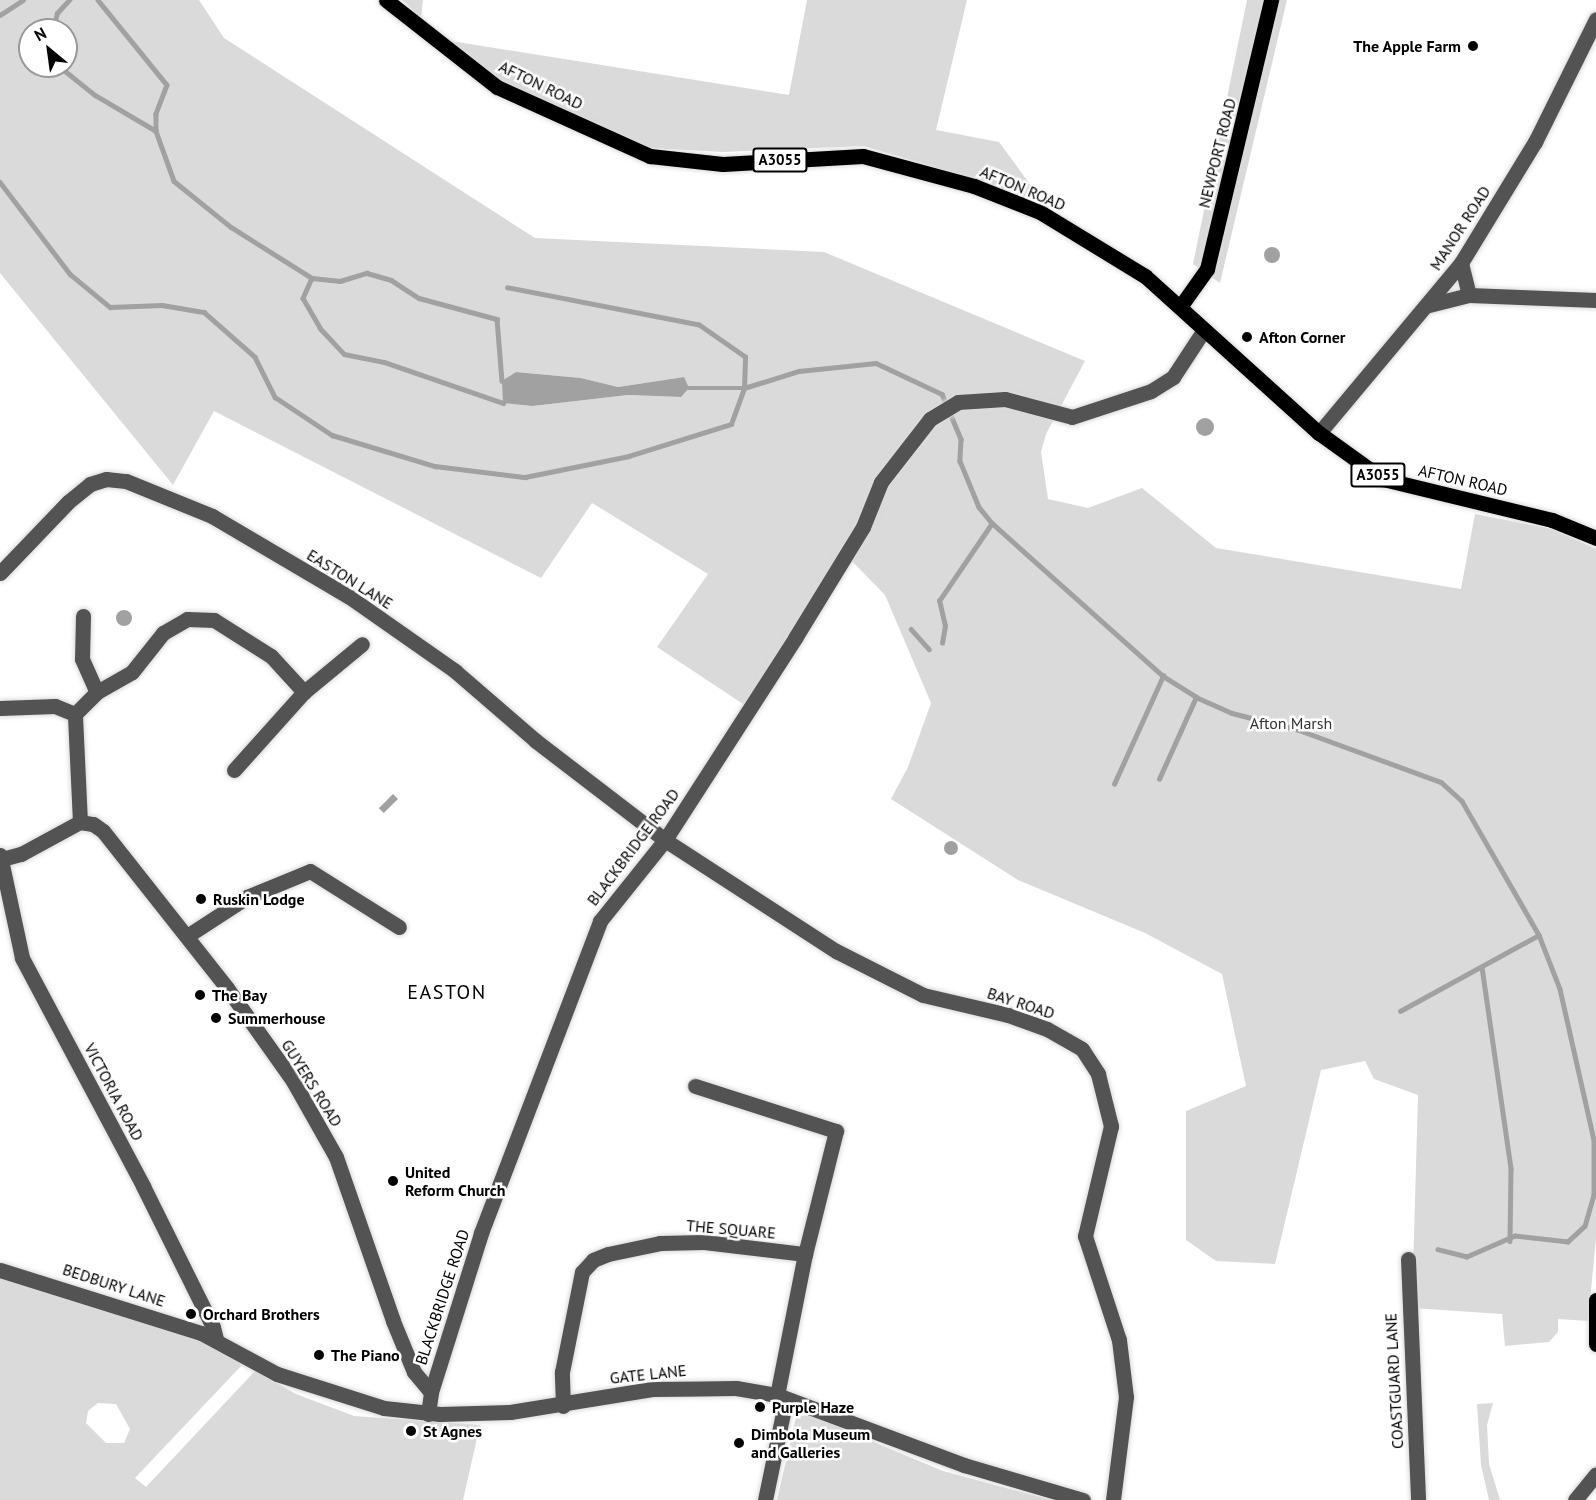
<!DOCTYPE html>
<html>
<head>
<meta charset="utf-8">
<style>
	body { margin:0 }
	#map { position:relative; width:1596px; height:1500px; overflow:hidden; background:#fff; font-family:"PT Sans",sans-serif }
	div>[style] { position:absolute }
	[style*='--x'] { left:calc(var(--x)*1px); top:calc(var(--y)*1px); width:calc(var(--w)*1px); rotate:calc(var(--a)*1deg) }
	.green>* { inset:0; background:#dadada }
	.water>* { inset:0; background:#a1a1a1; transform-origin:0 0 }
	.round { border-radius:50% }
	.stream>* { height:4.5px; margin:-2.25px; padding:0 2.25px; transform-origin:2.25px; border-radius:2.25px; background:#a1a1a1 }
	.roads { filter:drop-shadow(0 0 2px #dbdbdb) drop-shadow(0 0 2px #dbdbdb) }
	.minor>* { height:15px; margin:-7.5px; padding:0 7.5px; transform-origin:7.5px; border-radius:7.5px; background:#535353 }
	.major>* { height:15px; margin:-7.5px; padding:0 7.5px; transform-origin:7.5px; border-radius:7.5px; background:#000 }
	.dots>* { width:16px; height:16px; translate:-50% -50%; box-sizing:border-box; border:3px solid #fff; border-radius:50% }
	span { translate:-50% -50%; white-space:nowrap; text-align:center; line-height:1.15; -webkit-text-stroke:5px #fff; paint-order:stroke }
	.shield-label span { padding:2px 4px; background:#fff; border:2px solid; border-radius:4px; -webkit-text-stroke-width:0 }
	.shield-label { font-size:15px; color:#000; font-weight:700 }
	.poi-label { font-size:16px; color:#000; font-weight:700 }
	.right { translate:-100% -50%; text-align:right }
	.left { translate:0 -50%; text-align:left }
	.street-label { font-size:16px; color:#000 }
	.park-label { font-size:16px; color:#313131 }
	.quarter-label { font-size:20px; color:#000; letter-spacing:1.5px }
	.north { position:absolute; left:18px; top:18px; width:60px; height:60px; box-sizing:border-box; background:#fff; border:2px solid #999; border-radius:50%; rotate:331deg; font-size:16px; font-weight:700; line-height:24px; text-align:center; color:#000 }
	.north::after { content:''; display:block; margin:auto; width:21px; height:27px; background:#000; clip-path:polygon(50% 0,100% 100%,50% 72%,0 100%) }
</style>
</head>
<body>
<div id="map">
	<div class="green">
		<div style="clip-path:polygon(evenodd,0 0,199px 0,224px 38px,535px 238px,824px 252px,1085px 361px,1046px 434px,1041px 452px,1048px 499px,1088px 508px,1142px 488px,1216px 548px,1461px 589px,1475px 514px,1552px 529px,1596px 549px,1596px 1238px,1588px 1321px,1558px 1319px,1558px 1332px,1549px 1342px,1505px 1346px,1502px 1314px,1412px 1308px,1418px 1095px,1374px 1079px,1365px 1061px,1321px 1070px,1275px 1264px,1216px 1261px,1186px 1240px,1186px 1111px,1246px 1086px,1222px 974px,1145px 933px,1018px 880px,891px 799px,908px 767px,931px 703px,885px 595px,843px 552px,746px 706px,657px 647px,708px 574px,592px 503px,541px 578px,214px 411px,173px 485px,0 273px,0 0,30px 30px,66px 30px,66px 66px,30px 66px,30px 30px,0 0,516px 372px,581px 378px,618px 387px,684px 377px,681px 397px,628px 395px,533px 406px,516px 372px)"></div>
		<div style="clip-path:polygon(402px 0,423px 0,421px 18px)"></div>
		<div style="clip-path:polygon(807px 0,967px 0,936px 130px,999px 142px,1046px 206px,978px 180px,864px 146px,723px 152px,649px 148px,503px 83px,451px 41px,789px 95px)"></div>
		<div style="clip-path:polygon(1247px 0,1287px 0,1220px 283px,1193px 264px)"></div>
		<div style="clip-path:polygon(evenodd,0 1275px,214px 1343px,242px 1365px,135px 1478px,146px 1487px,255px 1371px,296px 1394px,354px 1416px,480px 1425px,463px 1500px,0 1500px,0 1275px,98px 1403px,116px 1404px,130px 1429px,124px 1443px,106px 1443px,86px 1423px,88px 1411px,98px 1403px)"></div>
		<div style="clip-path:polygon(1493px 1403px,1487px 1425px,1489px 1464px,1500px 1500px,1489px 1500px,1481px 1465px,1477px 1404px)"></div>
		<div style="clip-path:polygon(809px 1415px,943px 1471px,1051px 1500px,777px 1500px,796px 1417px)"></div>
	</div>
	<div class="water">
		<div class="round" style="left:1264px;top:247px;width:16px;height:16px"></div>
		<div style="clip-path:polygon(516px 372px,581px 378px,618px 387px,684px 377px,689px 388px,681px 397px,628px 395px,533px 406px,503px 403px,502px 381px)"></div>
		<div class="round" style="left:1196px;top:418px;width:18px;height:18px"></div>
		<div class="round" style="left:116px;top:610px;width:16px;height:16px"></div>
		<div style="left:393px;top:794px;width:7px;height:20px;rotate:45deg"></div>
		<div class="round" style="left:944px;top:841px;width:14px;height:14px"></div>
	</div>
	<div class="stream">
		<div style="--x:98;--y:0;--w:109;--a:50.9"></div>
		<div style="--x:167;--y:85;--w:31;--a:111"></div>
		<div style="--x:156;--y:114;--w:17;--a:90"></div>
		<div style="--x:156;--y:131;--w:53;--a:70.2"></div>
		<div style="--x:174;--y:181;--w:73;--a:38.9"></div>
		<div style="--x:231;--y:227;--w:96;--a:32.2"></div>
		<div style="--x:312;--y:278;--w:28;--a:6"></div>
		<div style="--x:340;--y:281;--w:28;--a:-17"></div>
		<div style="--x:367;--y:273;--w:25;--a:16"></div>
		<div style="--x:391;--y:280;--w:33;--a:33"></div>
		<div style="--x:419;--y:298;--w:81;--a:15.1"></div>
		<div style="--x:497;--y:319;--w:62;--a:85.4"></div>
		<div style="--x:0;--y:15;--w:27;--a:-33"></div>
		<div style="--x:53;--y:30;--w:17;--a:-77"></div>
		<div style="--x:57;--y:13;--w:18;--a:-47"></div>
		<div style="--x:59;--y:66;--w:46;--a:38.9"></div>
		<div style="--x:95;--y:95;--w:71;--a:30.5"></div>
		<div style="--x:0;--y:182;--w:116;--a:52.7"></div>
		<div style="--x:70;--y:274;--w:52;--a:39.5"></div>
		<div style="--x:110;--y:307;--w:52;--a:-2.2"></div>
		<div style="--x:162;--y:305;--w:43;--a:9.5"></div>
		<div style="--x:204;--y:312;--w:68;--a:41.4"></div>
		<div style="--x:255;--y:357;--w:45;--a:63.4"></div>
		<div style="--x:275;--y:397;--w:69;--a:33.7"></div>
		<div style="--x:332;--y:435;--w:108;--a:16.8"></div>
		<div style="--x:435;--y:466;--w:91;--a:7"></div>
		<div style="--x:525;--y:477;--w:106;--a:-11.4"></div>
		<div style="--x:629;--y:456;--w:107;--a:-17.4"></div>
		<div style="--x:731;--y:424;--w:38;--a:-70"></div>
		<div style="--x:744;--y:388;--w:31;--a:-88"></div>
		<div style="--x:745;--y:357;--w:56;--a:-145.2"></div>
		<div style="--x:699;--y:325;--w:195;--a:-169"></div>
		<div style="--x:312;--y:278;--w:22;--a:114"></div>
		<div style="--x:303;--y:298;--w:34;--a:60"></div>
		<div style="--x:320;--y:328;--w:35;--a:47"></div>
		<div style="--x:344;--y:354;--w:41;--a:11.3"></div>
		<div style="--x:384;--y:362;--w:126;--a:19"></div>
		<div style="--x:689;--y:388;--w:55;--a:0"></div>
		<div style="--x:744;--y:388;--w:58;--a:-17.2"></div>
		<div style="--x:799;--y:371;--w:77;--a:-5.9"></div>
		<div style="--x:876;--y:363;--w:73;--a:25.2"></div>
		<div style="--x:942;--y:394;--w:49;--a:67.1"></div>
		<div style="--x:961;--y:439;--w:22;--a:93"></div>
		<div style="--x:960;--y:461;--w:50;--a:67.6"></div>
		<div style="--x:979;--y:507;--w:21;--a:51"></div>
		<div style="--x:992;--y:523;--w:229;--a:41.8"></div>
		<div style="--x:1163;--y:676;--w:39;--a:32"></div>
		<div style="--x:1196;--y:697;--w:39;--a:24"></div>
		<div style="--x:1232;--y:713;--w:69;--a:14.2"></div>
		<div style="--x:1299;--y:730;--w:151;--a:20.1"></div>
		<div style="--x:1441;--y:782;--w:28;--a:42"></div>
		<div style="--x:1462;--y:801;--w:155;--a:60.1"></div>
		<div style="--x:1539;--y:935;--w:58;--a:68.7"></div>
		<div style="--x:1560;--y:989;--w:155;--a:77.3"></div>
		<div style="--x:1594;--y:1140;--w:55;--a:90"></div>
		<div style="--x:1594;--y:1195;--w:32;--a:106"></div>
		<div style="--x:1585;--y:1226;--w:23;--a:137"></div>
		<div style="--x:1568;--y:1242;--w:53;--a:-173.5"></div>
		<div style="--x:1515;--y:1236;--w:52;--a:156.4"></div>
		<div style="--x:1467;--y:1257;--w:30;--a:-166"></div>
		<div style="--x:911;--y:629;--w:27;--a:48"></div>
		<div style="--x:942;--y:643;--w:17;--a:-80"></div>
		<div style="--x:945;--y:626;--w:26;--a:-103"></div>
		<div style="--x:939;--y:601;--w:94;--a:-55.8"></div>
		<div style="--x:1159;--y:779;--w:90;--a:-65.7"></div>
		<div style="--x:1114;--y:784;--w:119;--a:-65.6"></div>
		<div style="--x:1482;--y:967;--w:204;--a:81.8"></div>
		<div style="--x:1511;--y:1169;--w:72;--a:90.8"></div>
		<div style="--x:1400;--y:1011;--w:158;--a:-28.7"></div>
	</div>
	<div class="roads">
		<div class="minor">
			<div style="--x:1461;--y:263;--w:33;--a:76"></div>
			<div style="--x:1429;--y:305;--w:41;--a:-14"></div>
			<div style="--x:1469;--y:295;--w:127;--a:2.3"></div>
			<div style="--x:1319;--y:433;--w:222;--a:-50.1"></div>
			<div style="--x:1461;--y:263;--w:142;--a:-58.6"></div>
			<div style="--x:1535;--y:142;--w:137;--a:-63.6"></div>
			<div style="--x:0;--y:573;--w:98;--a:-46.2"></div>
			<div style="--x:68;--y:502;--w:28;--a:-39"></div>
			<div style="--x:90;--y:484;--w:17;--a:-17"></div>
			<div style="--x:106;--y:479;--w:20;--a:6"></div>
			<div style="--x:126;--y:481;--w:93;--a:22.1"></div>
			<div style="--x:212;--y:516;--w:158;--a:30.5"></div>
			<div style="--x:348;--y:596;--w:131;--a:35"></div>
			<div style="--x:455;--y:671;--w:107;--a:40.8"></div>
			<div style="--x:536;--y:741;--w:163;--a:37.5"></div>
			<div style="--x:665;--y:840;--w:204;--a:33"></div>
			<div style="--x:836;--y:951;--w:97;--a:26.8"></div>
			<div style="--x:923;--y:995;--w:87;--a:13.2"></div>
			<div style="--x:1008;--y:1015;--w:41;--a:19.7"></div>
			<div style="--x:1047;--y:1029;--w:40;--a:29.7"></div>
			<div style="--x:1082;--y:1049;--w:30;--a:57"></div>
			<div style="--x:1098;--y:1074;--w:54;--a:76"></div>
			<div style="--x:1111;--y:1126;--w:113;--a:103.3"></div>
			<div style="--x:1085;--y:1236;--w:109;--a:71.9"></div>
			<div style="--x:1119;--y:1340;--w:57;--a:83"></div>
			<div style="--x:1126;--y:1397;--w:104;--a:97.2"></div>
			<div style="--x:83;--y:616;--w:43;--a:91.3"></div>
			<div style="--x:82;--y:659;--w:36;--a:66"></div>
			<div style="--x:0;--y:708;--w:55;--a:-2.1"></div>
			<div style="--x:55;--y:706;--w:22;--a:22"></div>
			<div style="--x:234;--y:770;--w:105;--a:-48.1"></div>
			<div style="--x:80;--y:822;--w:108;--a:-92.7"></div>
			<div style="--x:75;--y:714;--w:31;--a:-45"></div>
			<div style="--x:97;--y:692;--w:40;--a:-29.7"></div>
			<div style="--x:132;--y:672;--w:50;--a:-51.5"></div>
			<div style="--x:163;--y:633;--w:28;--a:-30"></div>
			<div style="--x:187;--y:619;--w:27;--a:2"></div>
			<div style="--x:214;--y:620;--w:67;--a:32.3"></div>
			<div style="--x:271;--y:656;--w:49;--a:47.5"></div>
			<div style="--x:304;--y:692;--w:75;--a:-39.6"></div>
			<div style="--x:0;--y:855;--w:105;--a:77.9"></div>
			<div style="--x:22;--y:958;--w:258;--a:62"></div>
			<div style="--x:143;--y:1186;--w:157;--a:63.6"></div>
			<div style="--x:213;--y:1327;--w:12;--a:76"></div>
			<div style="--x:2;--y:859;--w:20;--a:-15"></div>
			<div style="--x:21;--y:854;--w:67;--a:-28.5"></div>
			<div style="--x:80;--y:822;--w:13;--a:9"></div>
			<div style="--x:93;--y:824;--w:12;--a:35"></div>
			<div style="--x:103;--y:831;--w:200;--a:51.7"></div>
			<div style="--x:227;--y:988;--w:114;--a:54.6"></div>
			<div style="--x:293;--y:1081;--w:87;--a:60.5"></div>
			<div style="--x:336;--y:1157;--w:174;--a:70.8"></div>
			<div style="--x:393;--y:1321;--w:55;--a:67.6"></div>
			<div style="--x:414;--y:1372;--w:26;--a:50"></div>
			<div style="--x:187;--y:936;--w:72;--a:-33"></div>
			<div style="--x:247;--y:897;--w:68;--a:-22.4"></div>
			<div style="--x:310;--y:871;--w:105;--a:32.2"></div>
			<div style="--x:695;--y:1086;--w:148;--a:17.7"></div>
			<div style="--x:836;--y:1131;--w:127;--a:104.1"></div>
			<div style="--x:1408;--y:1259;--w:241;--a:87.6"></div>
			<div style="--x:0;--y:1270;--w:211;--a:17.4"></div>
			<div style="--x:201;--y:1333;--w:86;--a:28.3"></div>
			<div style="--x:277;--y:1374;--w:112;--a:17.6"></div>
			<div style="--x:384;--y:1408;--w:56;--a:6.1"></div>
			<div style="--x:440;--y:1414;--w:70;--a:-1.6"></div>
			<div style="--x:510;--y:1412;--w:144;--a:-9.2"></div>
			<div style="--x:652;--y:1389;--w:84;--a:-0.7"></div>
			<div style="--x:736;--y:1388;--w:42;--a:9.7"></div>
			<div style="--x:777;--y:1395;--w:200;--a:20.5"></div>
			<div style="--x:964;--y:1465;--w:124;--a:16.4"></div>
			<div style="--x:563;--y:1406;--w:34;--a:-92"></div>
			<div style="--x:562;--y:1372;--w:102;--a:-78.7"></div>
			<div style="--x:582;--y:1272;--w:16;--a:-47"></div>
			<div style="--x:593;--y:1260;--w:16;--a:-22"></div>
			<div style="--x:608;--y:1254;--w:53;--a:-11.9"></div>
			<div style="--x:660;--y:1243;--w:44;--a:-1.3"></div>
			<div style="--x:704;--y:1242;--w:102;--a:6.8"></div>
			<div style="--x:805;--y:1254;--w:144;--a:101.2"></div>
			<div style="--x:428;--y:1414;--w:22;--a:-82"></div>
			<div style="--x:431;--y:1392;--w:167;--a:-72.5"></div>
			<div style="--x:481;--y:1233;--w:334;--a:-69.1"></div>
			<div style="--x:600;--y:921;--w:104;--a:-51.3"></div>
			<div style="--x:665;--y:840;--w:240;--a:-57.2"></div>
			<div style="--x:795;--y:638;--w:130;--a:-58.5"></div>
			<div style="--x:863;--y:527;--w:48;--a:-68.2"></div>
			<div style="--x:881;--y:482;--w:80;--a:-52.1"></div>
			<div style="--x:930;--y:419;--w:33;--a:-31"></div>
			<div style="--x:958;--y:402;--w:47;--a:-3.7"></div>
			<div style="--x:1005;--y:399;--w:69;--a:15"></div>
			<div style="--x:1072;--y:417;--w:83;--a:-18.2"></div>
			<div style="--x:1151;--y:391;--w:26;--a:-32"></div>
			<div style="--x:1173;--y:377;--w:56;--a:-56.6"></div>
			<div style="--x:765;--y:1500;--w:103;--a:-78.3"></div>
			<div style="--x:1575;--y:1500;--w:33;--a:-51"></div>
		</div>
		<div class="major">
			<div style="--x:386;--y:0;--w:141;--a:38.1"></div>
			<div style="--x:497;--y:87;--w:168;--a:24.3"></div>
			<div style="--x:650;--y:156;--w:73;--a:6.3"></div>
			<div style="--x:723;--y:164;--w:140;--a:-3.3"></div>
			<div style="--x:863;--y:156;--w:115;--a:15.1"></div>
			<div style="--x:974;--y:186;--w:71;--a:21.5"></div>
			<div style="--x:1040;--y:212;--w:123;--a:31.4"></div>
			<div style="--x:1145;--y:276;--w:234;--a:42.1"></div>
			<div style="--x:1319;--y:433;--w:79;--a:35.7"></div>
			<div style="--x:1383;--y:479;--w:174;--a:13.6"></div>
			<div style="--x:1552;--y:520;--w:48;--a:22.2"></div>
			<div style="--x:1180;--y:307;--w:47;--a:-54.6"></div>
			<div style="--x:1207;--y:269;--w:277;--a:-76.6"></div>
			<div style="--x:1596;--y:1300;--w:44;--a:90"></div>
		</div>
	</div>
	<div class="dots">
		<div style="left:1473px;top:46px;background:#000"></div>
		<div style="left:1247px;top:337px;background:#000"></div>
		<div style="left:201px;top:899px;background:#000"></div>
		<div style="left:200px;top:995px;background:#000"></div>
		<div style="left:216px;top:1018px;background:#000"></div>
		<div style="left:393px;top:1181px;background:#000"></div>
		<div style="left:191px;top:1314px;background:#000"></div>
		<div style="left:319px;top:1355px;background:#000"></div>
		<div style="left:760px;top:1407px;background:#000"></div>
		<div style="left:411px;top:1431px;background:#000"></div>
		<div style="left:739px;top:1443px;background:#000"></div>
	</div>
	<div class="shield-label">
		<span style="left:780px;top:160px">A3055</span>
		<span style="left:1378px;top:475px">A3055</span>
	</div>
	<div class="poi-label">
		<span class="right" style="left:1461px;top:46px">The Apple Farm</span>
		<span class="left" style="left:1259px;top:337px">Afton Corner</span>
		<span class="left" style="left:213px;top:899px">Ruskin Lodge</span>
		<span class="left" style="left:212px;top:995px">The Bay</span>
		<span class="left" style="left:228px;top:1018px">Summerhouse</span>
		<span class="left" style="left:405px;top:1181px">United<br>Reform Church</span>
		<span class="left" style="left:203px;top:1314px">Orchard Brothers</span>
		<span class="left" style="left:331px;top:1355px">The Piano</span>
		<span class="left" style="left:772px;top:1407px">Purple Haze</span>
		<span class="left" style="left:423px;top:1431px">St Agnes</span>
		<span class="left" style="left:751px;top:1443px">Dimbola Museum<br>and Galleries</span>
	</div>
	<div class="street-label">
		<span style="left:541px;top:85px;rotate:26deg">AFTON ROAD</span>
		<span style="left:1217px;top:153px;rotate:-76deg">NEWPORT ROAD</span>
		<span style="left:1023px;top:188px;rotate:23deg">AFTON ROAD</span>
		<span style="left:1460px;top:228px;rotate:-57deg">MANOR ROAD</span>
		<span style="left:1463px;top:480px;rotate:13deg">AFTON ROAD</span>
		<span style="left:350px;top:579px;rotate:32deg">EASTON LANE</span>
		<span style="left:633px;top:847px;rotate:-53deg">BLACKBRIDGE ROAD</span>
		<span style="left:1021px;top:1003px;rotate:18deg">BAY ROAD</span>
		<span style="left:312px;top:1083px;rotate:58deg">GUYERS ROAD</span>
		<span style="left:114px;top:1092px;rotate:62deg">VICTORIA ROAD</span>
		<span style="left:731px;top:1229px;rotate:5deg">THE SQUARE</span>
		<span style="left:114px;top:1285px;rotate:18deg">BEDBURY LANE</span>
		<span style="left:442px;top:1297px;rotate:-72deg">BLACKBRIDGE ROAD</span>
		<span style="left:648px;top:1374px;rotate:-6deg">GATE LANE</span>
		<span style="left:1394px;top:1381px;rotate:-93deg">COASTGUARD LANE</span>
	</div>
	<div class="park-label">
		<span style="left:1291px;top:723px">Afton Marsh</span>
	</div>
	<div class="quarter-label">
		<span style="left:447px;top:992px">EASTON</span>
	</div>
	<div class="north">N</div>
</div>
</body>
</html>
